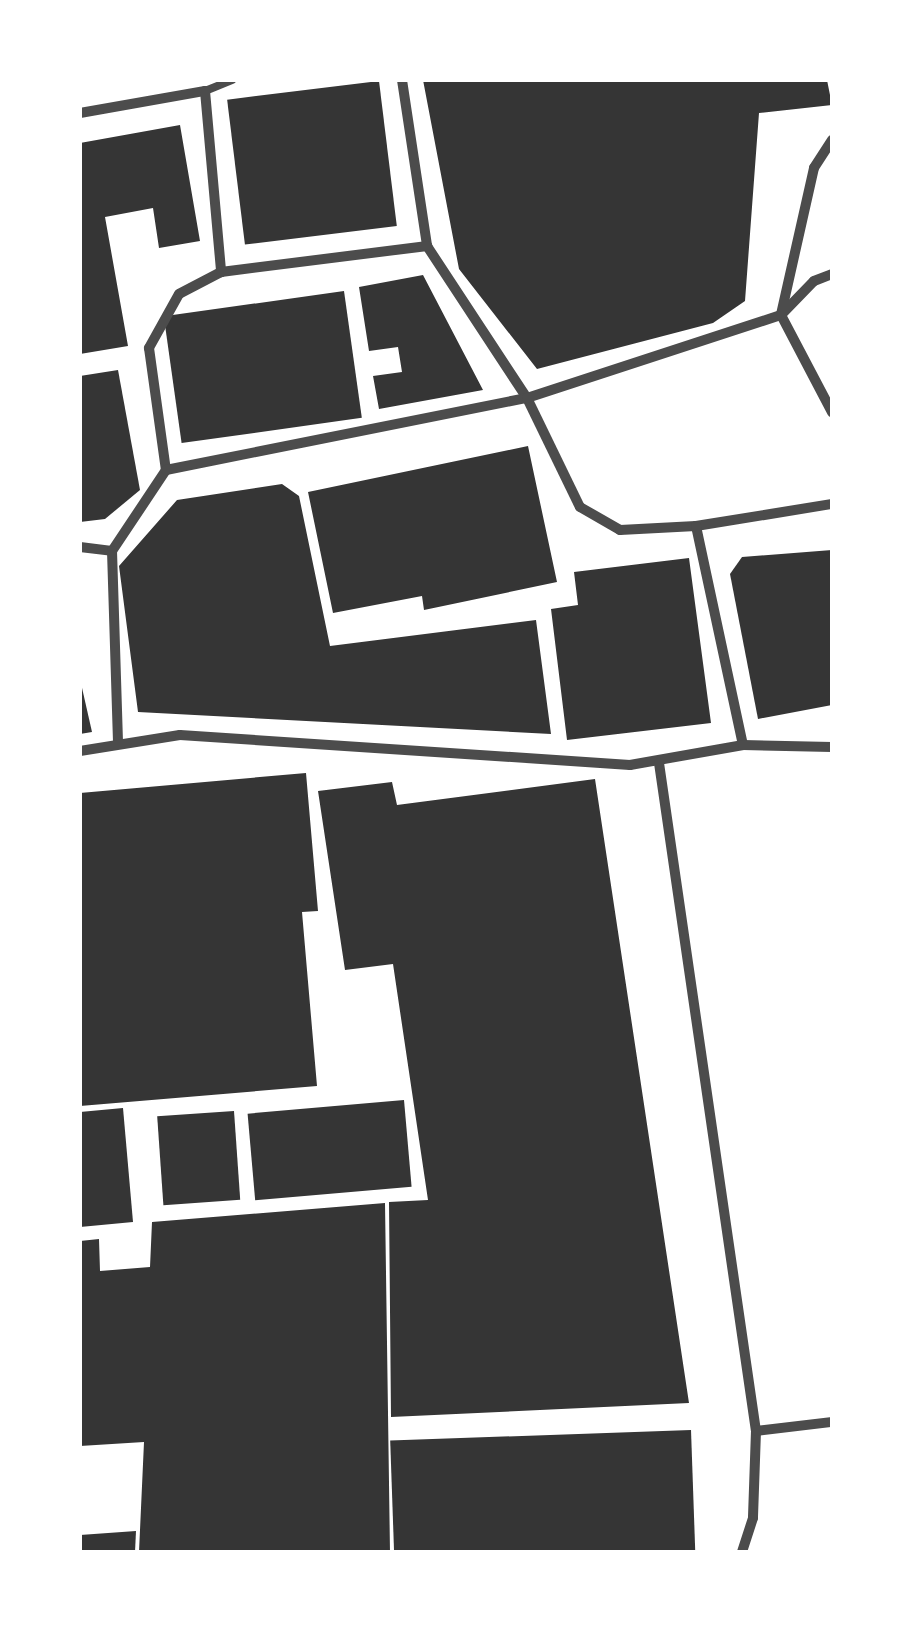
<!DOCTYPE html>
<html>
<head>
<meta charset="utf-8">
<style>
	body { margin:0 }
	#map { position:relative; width:912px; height:1632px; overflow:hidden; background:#fff; font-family:"PT Sans Narrow",sans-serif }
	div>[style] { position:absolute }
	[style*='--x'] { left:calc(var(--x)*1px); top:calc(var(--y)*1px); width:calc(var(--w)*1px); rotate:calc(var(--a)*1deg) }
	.building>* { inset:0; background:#353535; transform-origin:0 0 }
	.service>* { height:8px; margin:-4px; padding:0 4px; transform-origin:4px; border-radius:4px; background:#4c4c4c }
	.minor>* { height:10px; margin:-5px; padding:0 5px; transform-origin:5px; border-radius:5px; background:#4c4c4c }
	span { translate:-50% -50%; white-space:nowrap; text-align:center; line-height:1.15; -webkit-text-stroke:8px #fff; paint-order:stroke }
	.frame { position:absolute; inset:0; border:82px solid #fff; pointer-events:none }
</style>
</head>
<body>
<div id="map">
	<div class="building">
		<div style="clip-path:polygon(423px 80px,827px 80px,832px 105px,759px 113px,745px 301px,713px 323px,537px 369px,459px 269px)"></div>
		<div style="left:379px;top:81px;width:146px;height:153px;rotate:83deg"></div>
		<div style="clip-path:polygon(180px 125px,200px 241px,159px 248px,153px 208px,105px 217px,128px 346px,80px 354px,80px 143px)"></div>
		<div style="clip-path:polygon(423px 275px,483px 390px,379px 409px,373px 376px,402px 372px,398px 347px,369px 351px,359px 287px)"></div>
		<div style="left:344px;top:291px;width:128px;height:182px;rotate:82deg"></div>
		<div style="clip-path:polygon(118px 370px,140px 490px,105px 519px,80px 522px,80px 376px)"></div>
		<div style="clip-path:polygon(528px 446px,557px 582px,424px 610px,422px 596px,333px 613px,308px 492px)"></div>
		<div style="clip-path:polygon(282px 484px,299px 496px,330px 646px,536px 620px,551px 734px,138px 712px,119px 566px,177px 500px)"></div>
		<div style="clip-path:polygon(832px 550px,832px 705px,758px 719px,730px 574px,742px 557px)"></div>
		<div style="clip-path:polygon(689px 558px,711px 723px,567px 740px,551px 609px,578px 605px,574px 572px)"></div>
		<div style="clip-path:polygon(80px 679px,92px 732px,80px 734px)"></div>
		<div style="clip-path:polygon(306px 773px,318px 911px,302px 912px,317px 1086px,80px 1106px,80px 793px)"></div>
		<div style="clip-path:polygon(595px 779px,689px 1403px,391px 1417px,389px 1202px,428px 1200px,393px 964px,345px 970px,318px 791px,392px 782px,397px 805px)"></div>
		<div style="left:404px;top:1100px;width:87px;height:157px;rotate:85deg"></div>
		<div style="clip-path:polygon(123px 1108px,133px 1222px,80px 1227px,80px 1112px)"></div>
		<div style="left:234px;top:1111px;width:89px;height:77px;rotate:86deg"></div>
		<div style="clip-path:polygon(385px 1203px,390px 1552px,139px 1552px,144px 1442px,80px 1446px,80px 1241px,99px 1239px,100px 1271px,150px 1267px,152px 1222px)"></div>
		<div style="left:691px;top:1430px;width:122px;height:301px;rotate:88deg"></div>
		<div style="clip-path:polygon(136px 1531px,135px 1552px,80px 1552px,80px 1535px)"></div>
	</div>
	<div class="service">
		<div style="--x:205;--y:91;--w:29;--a:-22"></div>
	</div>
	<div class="minor">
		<div style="--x:402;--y:80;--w:168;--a:81.4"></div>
		<div style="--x:427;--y:246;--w:182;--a:56.7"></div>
		<div style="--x:527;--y:398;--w:121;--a:64.1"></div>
		<div style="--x:580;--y:507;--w:46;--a:29.9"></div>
		<div style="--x:620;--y:530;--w:76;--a:-3"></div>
		<div style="--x:696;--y:526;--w:138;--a:-9.2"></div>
		<div style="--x:80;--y:113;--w:127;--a:-10"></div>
		<div style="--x:205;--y:91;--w:182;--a:84.9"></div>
		<div style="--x:221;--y:272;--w:47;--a:152.4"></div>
		<div style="--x:179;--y:294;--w:62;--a:119.1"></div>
		<div style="--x:149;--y:348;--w:123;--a:82.1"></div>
		<div style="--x:832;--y:140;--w:33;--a:123"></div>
		<div style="--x:814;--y:168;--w:151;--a:102.7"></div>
		<div style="--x:781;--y:315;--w:110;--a:62.3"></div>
		<div style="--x:221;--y:272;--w:208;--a:-7.2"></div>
		<div style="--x:696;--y:526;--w:224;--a:77.9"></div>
		<div style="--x:80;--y:547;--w:32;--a:7"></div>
		<div style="--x:112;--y:551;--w:97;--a:-56.3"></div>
		<div style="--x:166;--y:470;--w:368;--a:-11.3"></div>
		<div style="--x:527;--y:398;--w:267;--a:-18.1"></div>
		<div style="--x:781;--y:315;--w:47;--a:-45.9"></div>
		<div style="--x:814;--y:281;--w:19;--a:-21"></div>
		<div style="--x:112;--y:551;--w:192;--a:88.2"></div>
		<div style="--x:80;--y:751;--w:101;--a:-9.1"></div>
		<div style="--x:180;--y:735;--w:451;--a:3.8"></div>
		<div style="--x:630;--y:765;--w:115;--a:-10"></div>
		<div style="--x:743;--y:745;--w:89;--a:1.3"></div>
		<div style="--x:659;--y:763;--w:675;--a:81.74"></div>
		<div style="--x:756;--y:1431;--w:87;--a:92"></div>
		<div style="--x:753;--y:1518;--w:36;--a:108"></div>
		<div style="--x:756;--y:1431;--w:77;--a:-6.8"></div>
	</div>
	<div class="frame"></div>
</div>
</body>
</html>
